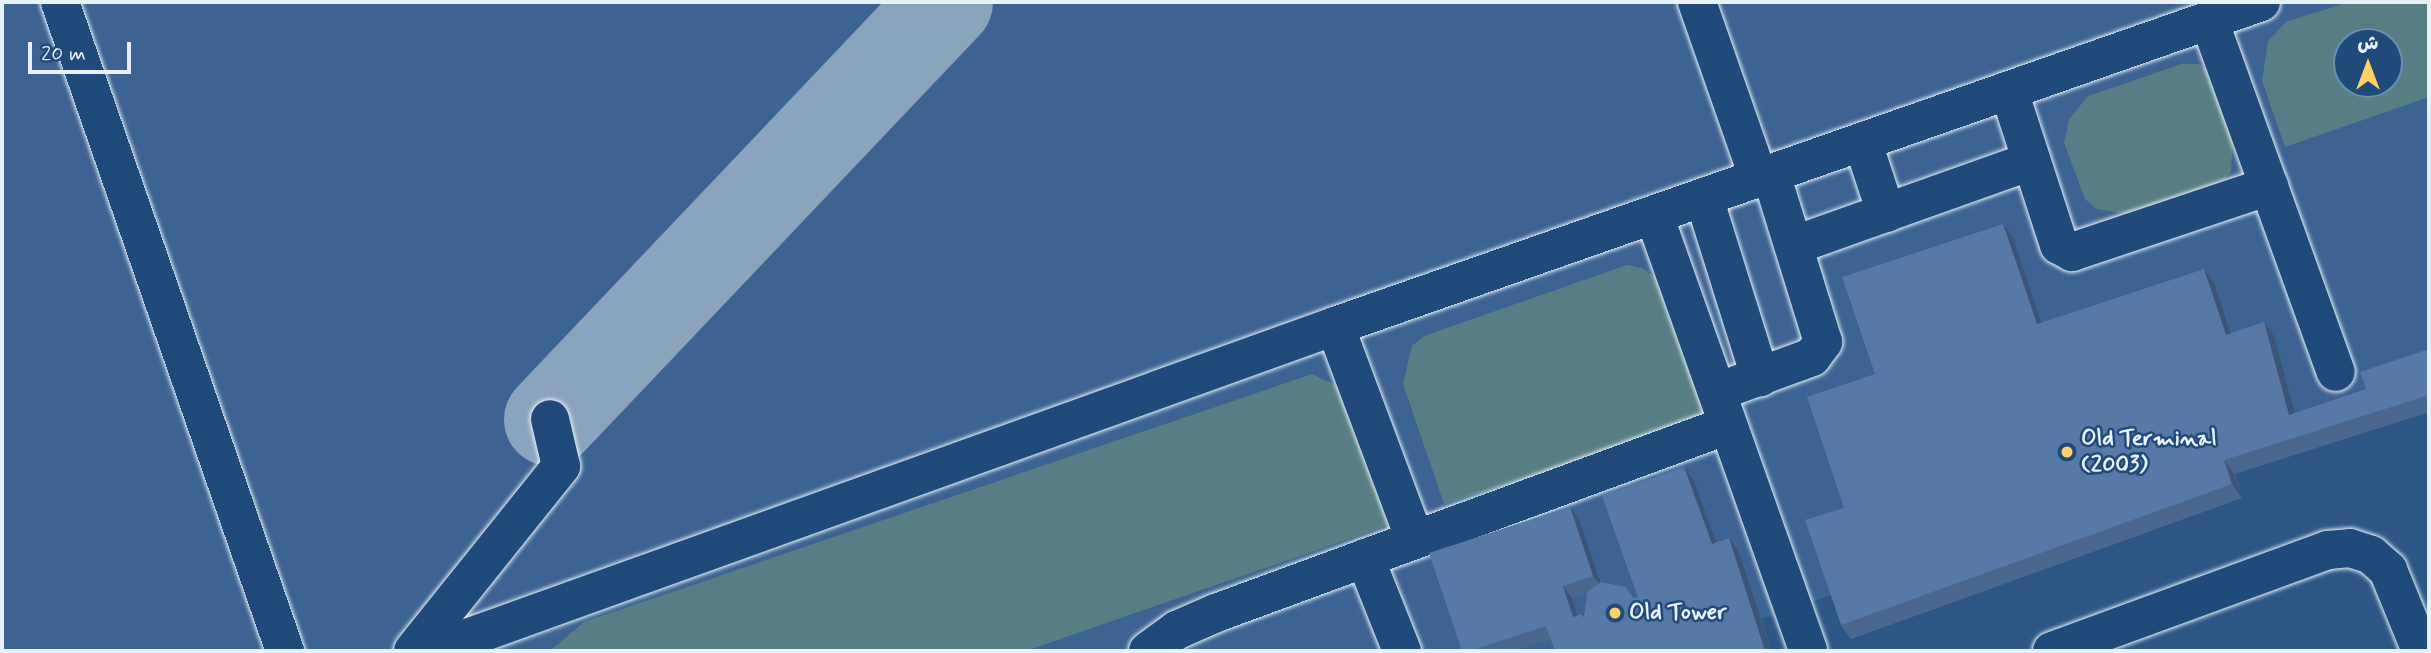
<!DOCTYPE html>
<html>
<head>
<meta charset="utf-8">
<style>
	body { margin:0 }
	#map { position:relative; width:2431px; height:653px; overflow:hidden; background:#2d5685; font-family:Mynerve,"Playpen Sans Arabic",sans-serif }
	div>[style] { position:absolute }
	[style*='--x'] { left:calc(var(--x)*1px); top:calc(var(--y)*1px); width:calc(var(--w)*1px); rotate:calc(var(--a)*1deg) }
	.built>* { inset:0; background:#3c6391 }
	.green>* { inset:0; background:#567e84 }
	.taxiway>* { height:93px; margin:-46.5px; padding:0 46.5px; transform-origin:46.5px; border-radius:46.5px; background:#8aa4be }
	.roads { filter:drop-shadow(0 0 2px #e8f1f8) drop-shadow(0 0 2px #e8f1f8) }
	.minor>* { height:38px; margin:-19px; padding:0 19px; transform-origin:19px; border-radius:19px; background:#1f4a7a }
	.wall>* { inset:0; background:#4a688e }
	.shaded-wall>* { inset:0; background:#3c5574 }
	.building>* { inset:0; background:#5679a5 }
	.dots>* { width:19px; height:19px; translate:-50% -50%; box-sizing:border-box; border:4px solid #1f4a7a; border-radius:50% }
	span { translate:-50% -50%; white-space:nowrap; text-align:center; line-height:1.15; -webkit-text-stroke:5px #1f4a7a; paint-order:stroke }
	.poi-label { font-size:23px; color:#e8f1f8; font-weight:700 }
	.left { translate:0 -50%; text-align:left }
	.frame { position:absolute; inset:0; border:4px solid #e8f1f8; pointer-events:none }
	.north { position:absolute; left:2333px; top:28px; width:70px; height:70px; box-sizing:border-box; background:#1f4a7a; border:2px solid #6f8dac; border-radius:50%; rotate:0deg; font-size:19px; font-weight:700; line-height:28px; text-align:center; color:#e8f1f8 }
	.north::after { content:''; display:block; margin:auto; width:24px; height:32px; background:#ffd166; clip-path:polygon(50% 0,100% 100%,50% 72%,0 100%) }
	.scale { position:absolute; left:28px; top:42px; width:103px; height:32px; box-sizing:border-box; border:4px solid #e8f1f8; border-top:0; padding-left:9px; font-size:21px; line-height:24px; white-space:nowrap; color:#e8f1f8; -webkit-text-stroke:5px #1f4a7a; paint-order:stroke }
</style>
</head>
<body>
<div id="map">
	<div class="built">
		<div style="clip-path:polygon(evenodd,2px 2px,2429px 2px,2429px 412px,2235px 474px,2242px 498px,1851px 639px,1834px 594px,1762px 619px,1771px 651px,2px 651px,2px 2px,2347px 42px,2389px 42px,2389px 84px,2347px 84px,2347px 42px)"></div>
	</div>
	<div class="green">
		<div style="clip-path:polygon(evenodd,2348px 2px,2429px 2px,2429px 97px,2285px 147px,2262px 81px,2268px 41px,2286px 22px,2348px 2px,2347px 42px,2389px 42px,2389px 84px,2347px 84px,2347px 42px)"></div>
		<div style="clip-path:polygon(2182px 64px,2199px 64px,2217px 78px,2235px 109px,2231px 172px,2223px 181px,2128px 214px,2096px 209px,2085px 199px,2064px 143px,2069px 119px,2088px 96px)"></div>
		<div style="clip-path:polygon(1627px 265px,1642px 268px,1663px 283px,1710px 421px,1444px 504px,1403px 384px,1412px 346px,1424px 336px)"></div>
		<div style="clip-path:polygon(1312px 374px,1342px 388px,1400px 521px,1026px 651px,550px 651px,584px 622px)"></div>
	</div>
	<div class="taxiway">
		<div style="--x:550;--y:419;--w:575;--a:-46.48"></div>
	</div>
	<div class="roads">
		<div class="minor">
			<div style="--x:60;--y:2;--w:687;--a:70.88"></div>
			<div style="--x:1697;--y:2;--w:188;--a:70.7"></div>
			<div style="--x:2209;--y:20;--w:374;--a:70.2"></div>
			<div style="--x:2009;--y:91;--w:162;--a:72"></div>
			<div style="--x:2059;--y:245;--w:15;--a:28"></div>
			<div style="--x:2072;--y:252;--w:208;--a:-18.5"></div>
			<div style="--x:1863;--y:143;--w:74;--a:71.8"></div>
			<div style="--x:1704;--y:198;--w:188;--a:72.6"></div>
			<div style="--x:1654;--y:215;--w:462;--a:70.5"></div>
			<div style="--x:1795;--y:245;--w:251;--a:-19.6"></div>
			<div style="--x:1335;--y:326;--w:228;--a:69.5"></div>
			<div style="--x:1717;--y:392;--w:101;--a:-20.2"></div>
			<div style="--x:1812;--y:357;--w:19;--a:-54"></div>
			<div style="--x:1823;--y:342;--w:176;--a:-107.2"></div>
			<div style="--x:1365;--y:558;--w:100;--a:68.3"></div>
			<div style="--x:413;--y:651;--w:237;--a:-51.3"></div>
			<div style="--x:561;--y:466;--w:48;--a:-103.2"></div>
			<div style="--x:431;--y:651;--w:961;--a:-19.77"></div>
			<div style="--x:1335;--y:326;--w:981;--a:-19.28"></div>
			<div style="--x:1148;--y:651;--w:36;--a:-36"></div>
			<div style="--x:1177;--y:630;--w:43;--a:-23.6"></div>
			<div style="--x:1216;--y:613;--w:545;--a:-20.16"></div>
			<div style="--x:2052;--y:651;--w:294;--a:-20.1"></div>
			<div style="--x:2328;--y:550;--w:22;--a:-5"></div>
			<div style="--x:2350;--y:548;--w:22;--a:18"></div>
			<div style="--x:2371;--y:555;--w:23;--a:41"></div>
			<div style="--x:2388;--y:570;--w:87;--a:67.8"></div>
		</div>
	</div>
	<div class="wall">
		<div style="clip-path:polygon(2003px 224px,2013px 238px,2042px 323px,2214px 283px,2231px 333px,2264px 322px,2274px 336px,2294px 413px,2366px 389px,2429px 349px,2429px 412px,2234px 474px,2242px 498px,1851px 639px,1841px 625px,1844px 508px,1875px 374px)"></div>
		<div style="clip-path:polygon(evenodd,1684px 467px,1694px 481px,1716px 542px,1729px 538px,1739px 552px,1771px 651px,1555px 651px,1551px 639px,1513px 651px,1462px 651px,1570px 507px,1579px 519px,1600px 582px,1633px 598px,1638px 597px,1684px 467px,1587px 593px,1584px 617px,1577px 615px,1572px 598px,1587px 593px)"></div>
	</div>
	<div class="shaded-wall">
		<div style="clip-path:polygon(2003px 224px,2013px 238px,2047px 339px,2037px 324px)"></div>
		<div style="clip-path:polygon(2204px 269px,2214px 283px,2236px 349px,2226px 335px)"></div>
		<div style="clip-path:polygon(2264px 322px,2274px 336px,2299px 429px,2289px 415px)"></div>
		<div style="clip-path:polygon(2224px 460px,2234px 474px,2242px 498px,2232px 484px)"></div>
		<div style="clip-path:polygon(1684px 467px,1694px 481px,1722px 558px,1712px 544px)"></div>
		<div style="clip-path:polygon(1570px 507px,1579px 519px,1602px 587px,1593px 576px)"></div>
		<div style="clip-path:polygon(1729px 538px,1739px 552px,1771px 651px,1765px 651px)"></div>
		<div style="clip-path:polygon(1563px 586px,1572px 598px,1581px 628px,1573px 617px)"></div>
	</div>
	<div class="building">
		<div style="clip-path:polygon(2003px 224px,2037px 324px,2204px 269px,2226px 335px,2264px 322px,2289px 415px,2366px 389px,2360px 372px,2429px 349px,2429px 395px,2224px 460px,2232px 484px,1841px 625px,1805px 520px,1844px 508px,1807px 397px,1875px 374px,1842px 277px)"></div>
		<div style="clip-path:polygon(1684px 467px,1712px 544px,1729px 538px,1765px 651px,1657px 651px,1602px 496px)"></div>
		<div style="clip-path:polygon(1570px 507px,1593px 576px,1563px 586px,1573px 617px,1581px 614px,1592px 627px,1610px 631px,1625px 623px,1632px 598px,1638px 597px,1657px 651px,1555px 651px,1546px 626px,1469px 651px,1462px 651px,1429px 553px)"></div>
		<div style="clip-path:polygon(1601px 582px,1626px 587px,1633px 598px,1625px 623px,1610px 631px,1592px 627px,1584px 617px,1587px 592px)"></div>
	</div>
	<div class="dots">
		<div style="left:2067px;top:452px;background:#ffd166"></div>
		<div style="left:1615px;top:613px;background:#ffd166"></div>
	</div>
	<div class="poi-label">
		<span class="left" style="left:2081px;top:452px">Old Terminal<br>(2003)</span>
		<span class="left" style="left:1629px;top:613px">Old Tower</span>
	</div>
	<div class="frame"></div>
	<div class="north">ش</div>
	<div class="scale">20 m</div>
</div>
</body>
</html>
